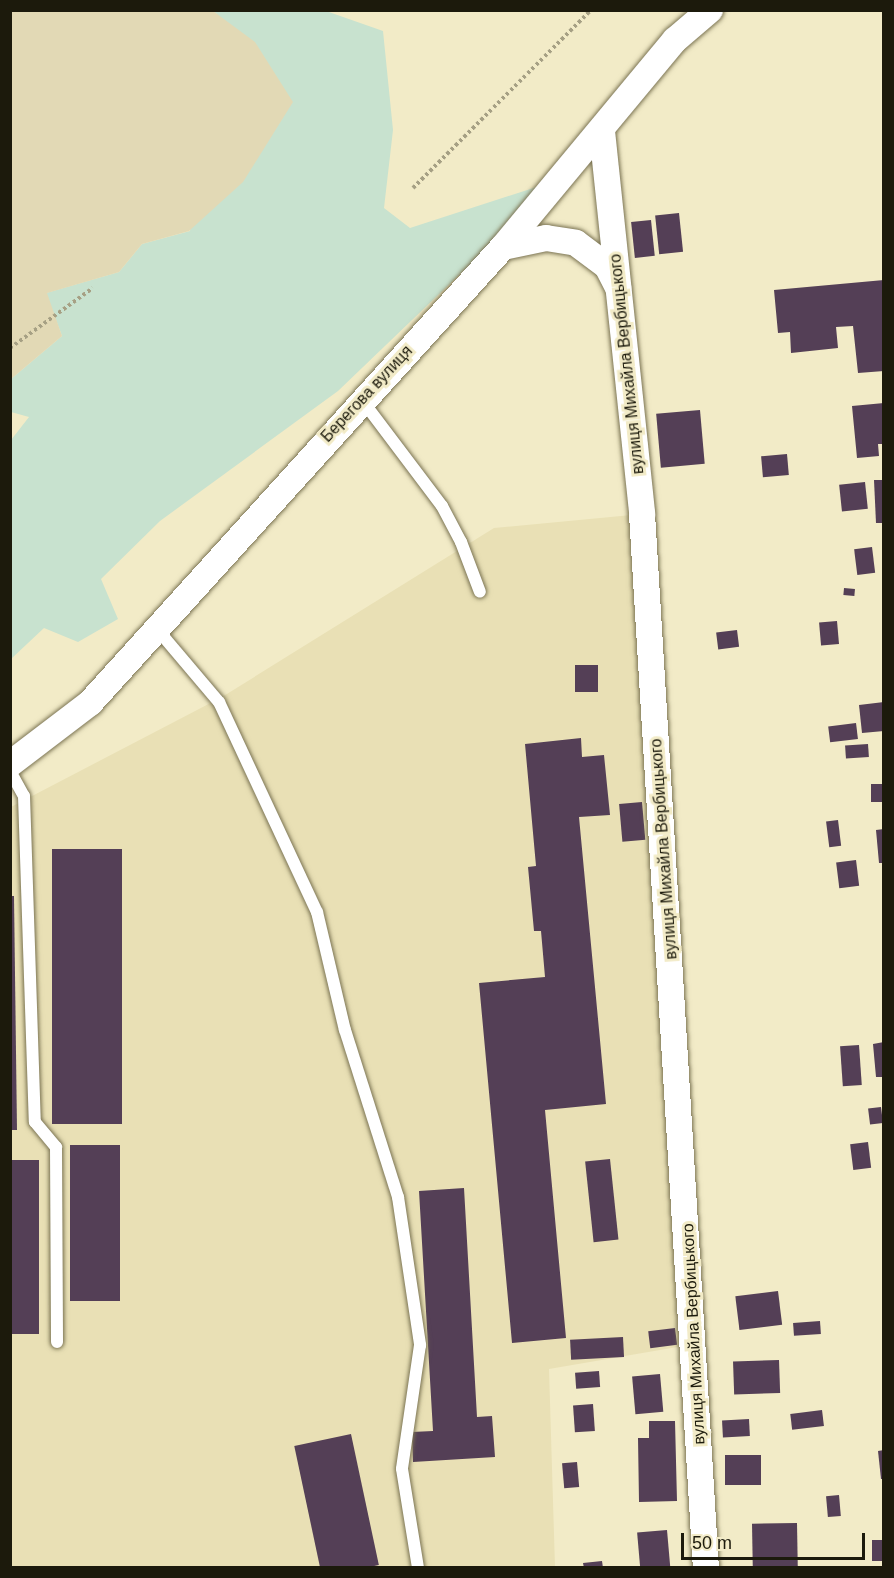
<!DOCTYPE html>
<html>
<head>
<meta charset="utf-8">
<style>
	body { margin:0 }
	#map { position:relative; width:894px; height:1578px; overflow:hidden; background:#f2ebc7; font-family:Helvetica,sans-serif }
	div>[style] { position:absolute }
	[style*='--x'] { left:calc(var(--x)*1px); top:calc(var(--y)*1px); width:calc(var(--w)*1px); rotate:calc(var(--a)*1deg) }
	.built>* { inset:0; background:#e9e0b5 }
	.green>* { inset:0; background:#c8e2cf }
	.sand>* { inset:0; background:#e2d9b5 }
	.building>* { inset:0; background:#543f56; transform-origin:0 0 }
	.path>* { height:4px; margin-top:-2px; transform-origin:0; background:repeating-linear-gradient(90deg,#a6a084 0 3px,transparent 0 6px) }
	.roads { filter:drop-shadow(0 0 2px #7b7453) drop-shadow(0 0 2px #7b7453) }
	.service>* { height:12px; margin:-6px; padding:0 6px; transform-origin:6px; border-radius:6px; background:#fff }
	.minor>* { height:26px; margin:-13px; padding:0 13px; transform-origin:13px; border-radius:13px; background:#fff }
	span { translate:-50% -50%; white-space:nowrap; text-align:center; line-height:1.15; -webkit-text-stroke:6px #f2ebc7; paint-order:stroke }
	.street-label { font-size:16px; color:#1c1a0c }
	.frame { position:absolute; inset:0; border:12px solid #1c1a0c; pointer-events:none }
	.scale { position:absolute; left:681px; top:1533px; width:184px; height:27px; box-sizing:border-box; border:3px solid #1c1a0c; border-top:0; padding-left:8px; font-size:18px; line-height:21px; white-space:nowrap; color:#1c1a0c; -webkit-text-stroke:4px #f2ebc7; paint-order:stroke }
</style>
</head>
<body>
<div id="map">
	<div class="built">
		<div style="clip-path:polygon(642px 514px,695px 1344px,549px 1369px,555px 1567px,11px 1568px,11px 807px,222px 697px,494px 528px)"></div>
	</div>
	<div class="green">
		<div style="clip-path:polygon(213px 11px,326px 11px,383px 31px,393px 130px,384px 208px,410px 228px,558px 180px,338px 391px,160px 521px,101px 579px,118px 619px,78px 642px,44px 628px,11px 659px,11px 440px,29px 417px,11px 412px,11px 379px,62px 336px,46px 293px,119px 272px,142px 244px,190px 231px,217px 14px)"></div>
	</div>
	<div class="sand">
		<div style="clip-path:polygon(11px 10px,213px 11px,255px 42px,293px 102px,243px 182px,189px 231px,142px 244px,119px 272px,47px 293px,62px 336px,11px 379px)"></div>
	</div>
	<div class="building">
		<div style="left:679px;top:213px;width:39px;height:24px;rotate:84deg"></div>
		<div style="left:651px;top:220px;width:36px;height:20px;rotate:84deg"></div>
		<div style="clip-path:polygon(884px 280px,884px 371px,858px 373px,853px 326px,836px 327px,838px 348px,791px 353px,790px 332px,778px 333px,774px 290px)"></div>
		<div style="clip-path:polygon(884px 403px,884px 444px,878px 444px,879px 456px,857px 458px,852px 406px)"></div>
		<div style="left:700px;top:410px;width:54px;height:44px;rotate:85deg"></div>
		<div style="left:787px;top:454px;width:21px;height:26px;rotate:85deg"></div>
		<div style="clip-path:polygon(874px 480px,884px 480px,884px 523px,876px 523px)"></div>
		<div style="left:865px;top:482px;width:27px;height:26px;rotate:84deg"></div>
		<div style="left:872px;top:547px;width:26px;height:18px;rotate:83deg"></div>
		<div style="left:844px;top:588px;width:11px;height:7px;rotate:5deg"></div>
		<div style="left:837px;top:621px;width:23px;height:18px;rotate:85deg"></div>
		<div style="left:737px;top:630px;width:17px;height:21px;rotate:83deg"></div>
		<div style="left:598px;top:665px;width:27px;height:23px;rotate:90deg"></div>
		<div style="clip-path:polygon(884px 702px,884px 731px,862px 733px,859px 705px)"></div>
		<div style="left:856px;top:723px;width:16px;height:28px;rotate:83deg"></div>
		<div style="clip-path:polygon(581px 738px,582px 757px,604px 755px,610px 815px,579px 817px,606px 1104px,545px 1110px,566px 1338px,512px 1343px,479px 983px,545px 977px,541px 931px,534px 931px,528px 867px,536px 866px,525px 744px)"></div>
		<div style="left:868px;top:744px;width:13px;height:23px;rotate:86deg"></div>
		<div style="left:884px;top:784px;width:18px;height:13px;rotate:90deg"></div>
		<div style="left:642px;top:802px;width:38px;height:23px;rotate:85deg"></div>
		<div style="left:838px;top:820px;width:26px;height:12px;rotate:83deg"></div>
		<div style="clip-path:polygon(884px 829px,884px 863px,879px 863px,876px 830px)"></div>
		<div style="left:52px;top:849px;width:70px;height:275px"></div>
		<div style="left:856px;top:860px;width:26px;height:20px;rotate:83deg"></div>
		<div style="clip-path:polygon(10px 896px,14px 896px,17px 1130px,10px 1130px)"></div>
		<div style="clip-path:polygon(884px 1042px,884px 1077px,876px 1077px,873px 1044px)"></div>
		<div style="left:859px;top:1045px;width:40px;height:19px;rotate:86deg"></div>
		<div style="left:881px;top:1107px;width:16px;height:13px;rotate:83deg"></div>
		<div style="left:868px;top:1142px;width:26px;height:18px;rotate:83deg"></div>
		<div style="left:120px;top:1145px;width:156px;height:50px;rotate:90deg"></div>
		<div style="left:610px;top:1159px;width:81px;height:25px;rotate:84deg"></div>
		<div style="left:10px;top:1160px;width:29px;height:174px"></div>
		<div style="clip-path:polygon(464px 1188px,477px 1417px,492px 1416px,495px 1457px,413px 1462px,412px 1432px,433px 1431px,419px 1191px)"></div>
		<div style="left:778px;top:1291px;width:34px;height:43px;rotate:83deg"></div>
		<div style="left:820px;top:1321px;width:13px;height:27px;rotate:86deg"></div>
		<div style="left:675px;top:1328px;width:17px;height:27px;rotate:83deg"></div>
		<div style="left:623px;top:1337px;width:20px;height:53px;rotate:87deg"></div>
		<div style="left:779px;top:1360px;width:33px;height:46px;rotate:88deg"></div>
		<div style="left:599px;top:1371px;width:16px;height:24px;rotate:86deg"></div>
		<div style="left:660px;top:1374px;width:38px;height:28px;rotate:85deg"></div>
		<div style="left:593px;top:1404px;width:27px;height:20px;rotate:86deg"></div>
		<div style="left:822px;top:1410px;width:16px;height:32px;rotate:83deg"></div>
		<div style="left:749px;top:1419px;width:17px;height:27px;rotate:87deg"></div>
		<div style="clip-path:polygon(649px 1421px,675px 1421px,677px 1501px,639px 1502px,638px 1438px,649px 1438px)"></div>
		<div style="left:351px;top:1434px;width:134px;height:58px;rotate:78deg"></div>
		<div style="clip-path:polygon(884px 1450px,884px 1479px,881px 1479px,878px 1451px)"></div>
		<div style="left:725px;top:1455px;width:36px;height:30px"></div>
		<div style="left:577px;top:1462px;width:25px;height:15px;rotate:85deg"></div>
		<div style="left:839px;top:1495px;width:21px;height:13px;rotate:85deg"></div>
		<div style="left:797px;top:1523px;width:45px;height:45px;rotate:89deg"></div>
		<div style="left:667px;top:1530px;width:38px;height:30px;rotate:85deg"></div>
		<div style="left:872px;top:1540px;width:12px;height:21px"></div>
		<div style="clip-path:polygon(602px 1561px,603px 1568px,584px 1568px,583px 1563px)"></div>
	</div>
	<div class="path">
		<div style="--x:413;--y:188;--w:252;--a:-45"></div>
		<div style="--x:10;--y:348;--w:102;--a:-35.9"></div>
	</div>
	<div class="roads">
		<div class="service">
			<div style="--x:362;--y:400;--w:133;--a:53"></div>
			<div style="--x:442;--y:506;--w:41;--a:62.2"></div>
			<div style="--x:461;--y:542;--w:53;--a:69.2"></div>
			<div style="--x:157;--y:629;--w:96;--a:49.7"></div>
			<div style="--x:219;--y:702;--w:232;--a:65"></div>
			<div style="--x:317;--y:912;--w:121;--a:76.7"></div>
			<div style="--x:345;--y:1030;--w:175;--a:72.4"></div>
			<div style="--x:398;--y:1197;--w:150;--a:81.5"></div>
			<div style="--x:420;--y:1345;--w:125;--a:98.3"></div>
			<div style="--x:402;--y:1469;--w:100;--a:80.8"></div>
			<div style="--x:10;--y:771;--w:29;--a:61"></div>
			<div style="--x:24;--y:796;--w:326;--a:88.1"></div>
			<div style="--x:35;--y:1122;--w:33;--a:50"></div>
			<div style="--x:56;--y:1147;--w:195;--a:89.7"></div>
		</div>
		<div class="minor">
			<div style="--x:602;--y:131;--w:385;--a:84"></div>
			<div style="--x:642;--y:514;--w:1056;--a:86.53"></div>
			<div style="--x:503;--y:247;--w:44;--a:-11.8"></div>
			<div style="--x:546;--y:238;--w:30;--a:9"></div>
			<div style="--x:576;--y:243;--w:39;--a:37"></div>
			<div style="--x:607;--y:266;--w:25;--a:63"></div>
			<div style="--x:10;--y:764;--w:101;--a:-37.3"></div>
			<div style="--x:90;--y:703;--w:615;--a:-47.83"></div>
			<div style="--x:503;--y:247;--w:269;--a:-50.3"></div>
			<div style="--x:675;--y:40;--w:46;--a:-40.6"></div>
		</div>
	</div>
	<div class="street-label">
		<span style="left:627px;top:364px;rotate:-96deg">вулиця Михайла Вербицького</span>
		<span style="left:367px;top:394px;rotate:-47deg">Берегова вулиця</span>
		<span style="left:664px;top:849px;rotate:-94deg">вулиця Михайла Вербицького</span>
		<span style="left:694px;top:1334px;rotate:-93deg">вулиця Михайла Вербицького</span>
	</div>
	<div class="frame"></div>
	<div class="scale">50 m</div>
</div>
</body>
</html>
